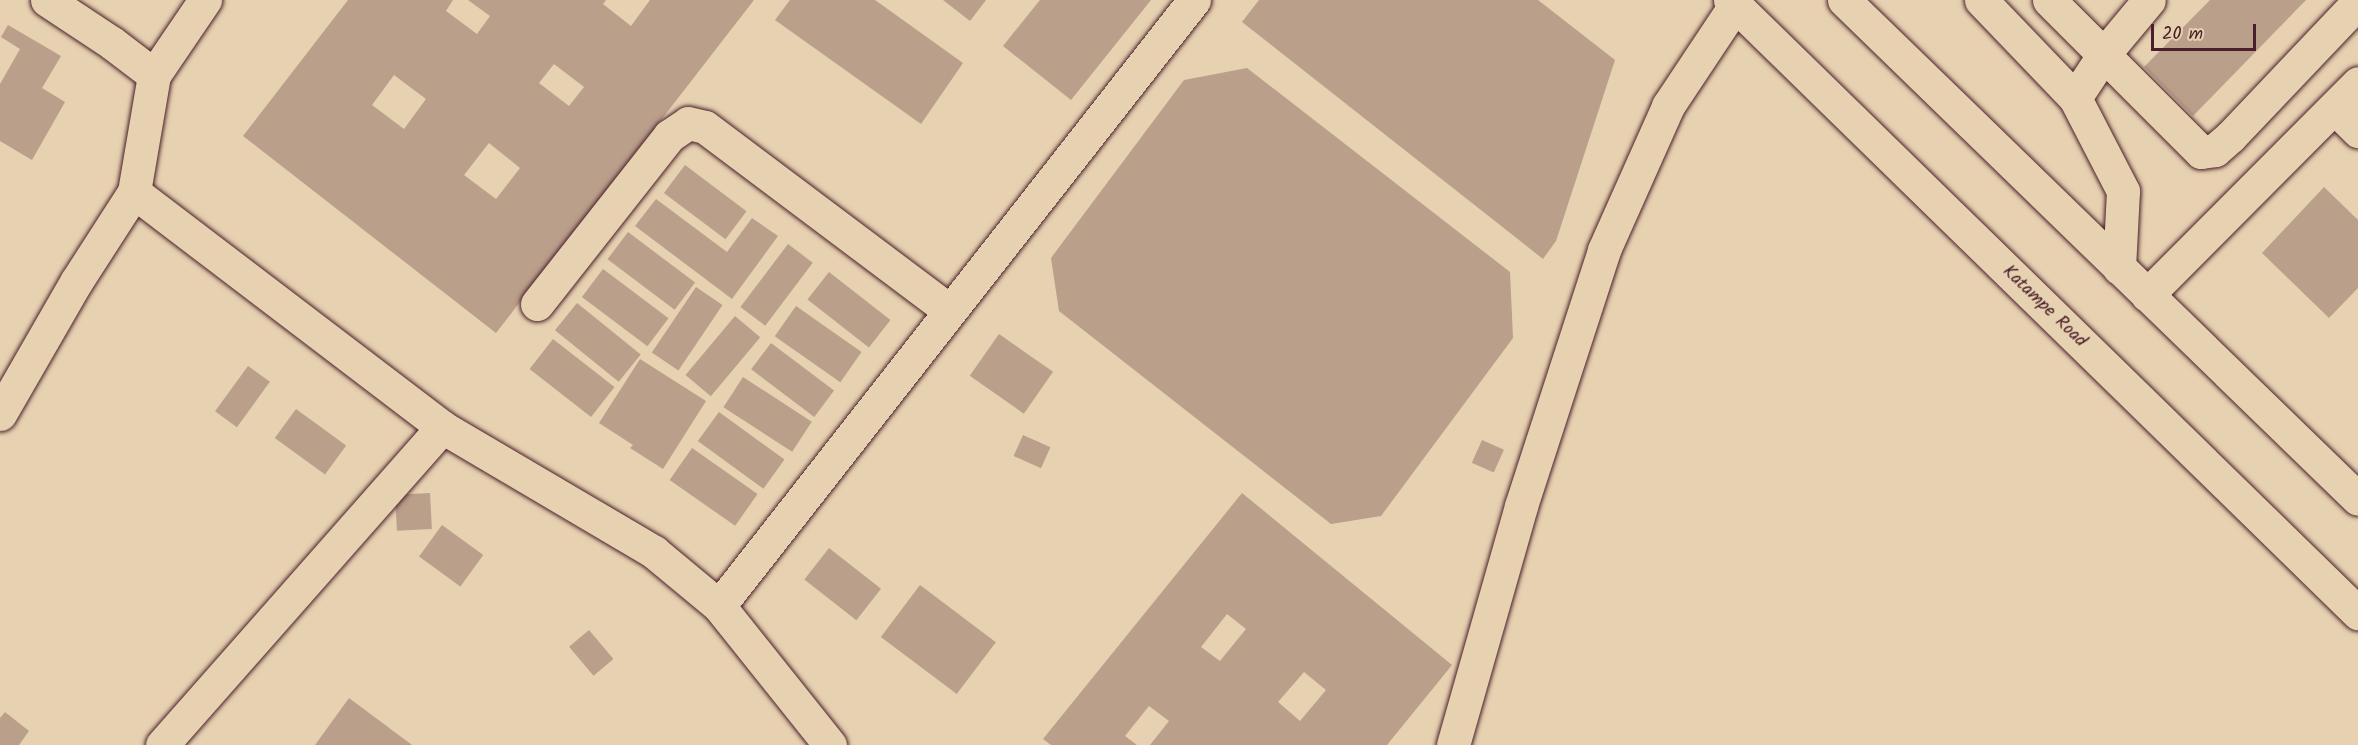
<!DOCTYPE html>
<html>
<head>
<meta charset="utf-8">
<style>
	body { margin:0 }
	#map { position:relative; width:2358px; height:745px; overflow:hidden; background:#e6d1b0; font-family:Kalam,sans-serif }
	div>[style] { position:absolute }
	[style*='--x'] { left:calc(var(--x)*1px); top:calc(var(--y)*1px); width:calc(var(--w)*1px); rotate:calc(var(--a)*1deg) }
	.building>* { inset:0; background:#ba9f8b; transform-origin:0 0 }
	.roads { filter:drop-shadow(0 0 2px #4a1f2b) drop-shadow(0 0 2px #4a1f2b) }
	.minor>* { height:33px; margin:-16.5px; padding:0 16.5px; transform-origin:16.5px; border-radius:16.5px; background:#e6d1b0 }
	.major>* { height:33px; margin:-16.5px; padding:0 16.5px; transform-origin:16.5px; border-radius:16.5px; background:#e6d1b0 }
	span { translate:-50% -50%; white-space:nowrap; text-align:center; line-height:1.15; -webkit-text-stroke:6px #e6d1b0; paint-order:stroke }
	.street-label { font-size:18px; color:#4a1f2b }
	.scale { position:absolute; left:2151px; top:24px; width:105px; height:27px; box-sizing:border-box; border:3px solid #4a1f2b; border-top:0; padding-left:8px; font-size:18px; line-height:21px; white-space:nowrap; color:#4a1f2b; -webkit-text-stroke:4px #e6d1b0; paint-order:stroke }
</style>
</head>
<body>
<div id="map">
	<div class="building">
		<div style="clip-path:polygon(evenodd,348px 0,453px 0,446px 11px,477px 34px,490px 16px,468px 0,606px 0,603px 4px,631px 26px,650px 0,754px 0,496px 333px,243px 136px,348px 0,554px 64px,584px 87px,569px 106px,539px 83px,554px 64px,348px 0,394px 75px,426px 99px,404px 129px,372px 105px,394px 75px,348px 0,489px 143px,520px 168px,496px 199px,464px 175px,489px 143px)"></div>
		<div style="clip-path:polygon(790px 0,875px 0,963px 63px,921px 124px,775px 20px)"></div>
		<div style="clip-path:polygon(943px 0,986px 0,970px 21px)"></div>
		<div style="clip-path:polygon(1040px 0,1151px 0,1071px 100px,1003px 46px)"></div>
		<div style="clip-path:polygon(1259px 0,1538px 0,1615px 60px,1556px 241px,1543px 259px,1242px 22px)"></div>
		<div style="clip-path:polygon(2210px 0,2306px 0,2193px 116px,2144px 67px)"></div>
		<div style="clip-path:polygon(8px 25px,61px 56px,42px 88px,65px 102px,32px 160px,0 141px,0 84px,20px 49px,1px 37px)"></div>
		<div style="clip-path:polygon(1247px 68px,1510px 272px,1513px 338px,1381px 516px,1331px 524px,1059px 311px,1051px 258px,1184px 80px)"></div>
		<div style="left:685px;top:165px;width:77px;height:35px;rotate:37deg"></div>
		<div style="clip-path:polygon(2324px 187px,2358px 220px,2358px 288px,2329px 318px,2262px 253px)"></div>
		<div style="clip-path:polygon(656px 199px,727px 252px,752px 218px,778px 236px,732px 299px,635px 226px)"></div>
		<div style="left:628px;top:232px;width:84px;height:34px;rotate:37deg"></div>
		<div style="left:788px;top:244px;width:31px;height:79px;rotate:37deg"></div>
		<div style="left:603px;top:269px;width:82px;height:35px;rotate:37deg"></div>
		<div style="left:829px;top:272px;width:78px;height:35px;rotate:38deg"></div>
		<div style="left:696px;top:287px;width:32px;height:79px;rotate:34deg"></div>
		<div style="left:577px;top:303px;width:82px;height:35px;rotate:39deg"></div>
		<div style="left:796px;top:306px;width:80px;height:37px;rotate:35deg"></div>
		<div style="left:735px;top:316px;width:33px;height:77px;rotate:40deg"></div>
		<div style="left:999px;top:334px;width:66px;height:51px;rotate:35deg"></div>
		<div style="left:553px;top:339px;width:78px;height:38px;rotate:38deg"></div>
		<div style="left:771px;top:343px;width:79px;height:33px;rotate:37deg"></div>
		<div style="clip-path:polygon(640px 359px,706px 401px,663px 469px,630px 448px,633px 445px,599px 423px)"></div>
		<div style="left:248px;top:366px;width:27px;height:56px;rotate:36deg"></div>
		<div style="left:743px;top:377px;width:82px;height:36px;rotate:33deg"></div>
		<div style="left:296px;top:409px;width:62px;height:36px;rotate:36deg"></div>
		<div style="left:719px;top:412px;width:81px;height:36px;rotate:36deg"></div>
		<div style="left:1023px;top:435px;width:30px;height:23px;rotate:24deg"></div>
		<div style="left:1482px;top:440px;width:24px;height:25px;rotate:24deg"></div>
		<div style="left:692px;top:448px;width:80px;height:39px;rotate:35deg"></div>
		<div style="left:430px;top:493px;width:36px;height:35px;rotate:87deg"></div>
		<div style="clip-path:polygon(evenodd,1242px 493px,1452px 665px,1387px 745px,1150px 745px,1169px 721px,1149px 706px,1125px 736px,1137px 745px,1051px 745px,1043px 739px,1242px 493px,1227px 614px,1246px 629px,1220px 661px,1201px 647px,1227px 614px,1242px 493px,1304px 672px,1326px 690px,1300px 721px,1278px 702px,1304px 672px)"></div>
		<div style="left:442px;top:525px;width:51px;height:39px;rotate:36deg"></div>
		<div style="left:829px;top:548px;width:66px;height:40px;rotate:38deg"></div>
		<div style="left:920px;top:585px;width:95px;height:65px;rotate:37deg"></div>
		<div style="left:589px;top:630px;width:38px;height:26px;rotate:50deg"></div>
		<div style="clip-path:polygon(349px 698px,412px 745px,315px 745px)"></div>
		<div style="clip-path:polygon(5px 712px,29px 731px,19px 745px,0 745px,0 718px)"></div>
	</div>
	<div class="roads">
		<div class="minor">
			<div style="--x:47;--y:0;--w:78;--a:33.5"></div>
			<div style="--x:112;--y:43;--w:53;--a:37.3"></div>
			<div style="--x:1981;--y:0;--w:136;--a:46.2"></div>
			<div style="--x:2075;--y:98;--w:105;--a:62.7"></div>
			<div style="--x:2123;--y:191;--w:77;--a:93"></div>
			<div style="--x:2049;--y:0;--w:215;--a:45"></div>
			<div style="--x:2201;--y:152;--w:14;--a:-8"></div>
			<div style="--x:2215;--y:150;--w:20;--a:-41"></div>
			<div style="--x:2230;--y:137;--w:186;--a:-46.5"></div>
			<div style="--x:2075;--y:98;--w:53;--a:-56.6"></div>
			<div style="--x:2104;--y:54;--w:70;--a:-50.2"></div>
			<div style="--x:2335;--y:108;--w:33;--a:45"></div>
			<div style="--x:134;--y:192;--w:387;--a:37.3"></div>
			<div style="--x:442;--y:427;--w:246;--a:30.5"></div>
			<div style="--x:654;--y:552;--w:85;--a:39.7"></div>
			<div style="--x:719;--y:606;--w:178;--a:51.4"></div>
			<div style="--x:2147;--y:295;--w:299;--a:-45.1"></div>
			<div style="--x:537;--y:304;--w:214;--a:-51.8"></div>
			<div style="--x:669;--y:136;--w:23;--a:-34"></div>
			<div style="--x:688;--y:123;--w:17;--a:13"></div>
			<div style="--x:705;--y:127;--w:306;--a:36.9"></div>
			<div style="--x:0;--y:414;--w:152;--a:-60.1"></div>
			<div style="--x:76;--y:282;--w:107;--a:-57.2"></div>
			<div style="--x:134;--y:192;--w:119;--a:-80.3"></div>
			<div style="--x:154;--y:75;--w:91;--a:-55.8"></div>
			<div style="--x:719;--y:606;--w:770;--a:-51.91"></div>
			<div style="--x:162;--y:745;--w:424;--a:-48.6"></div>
			<div style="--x:1453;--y:745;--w:248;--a:-74.1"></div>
			<div style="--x:1521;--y:506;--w:269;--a:-72"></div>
			<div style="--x:1604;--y:250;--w:158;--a:-66"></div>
			<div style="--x:1668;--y:106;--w:121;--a:-56.4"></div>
		</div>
		<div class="major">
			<div style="--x:1730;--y:0;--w:878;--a:44.31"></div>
			<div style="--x:1844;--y:0;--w:716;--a:44.15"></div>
		</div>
	</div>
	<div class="street-label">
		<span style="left:2044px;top:307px;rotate:44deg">Katampe Road</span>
	</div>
	<div class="scale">20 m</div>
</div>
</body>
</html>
